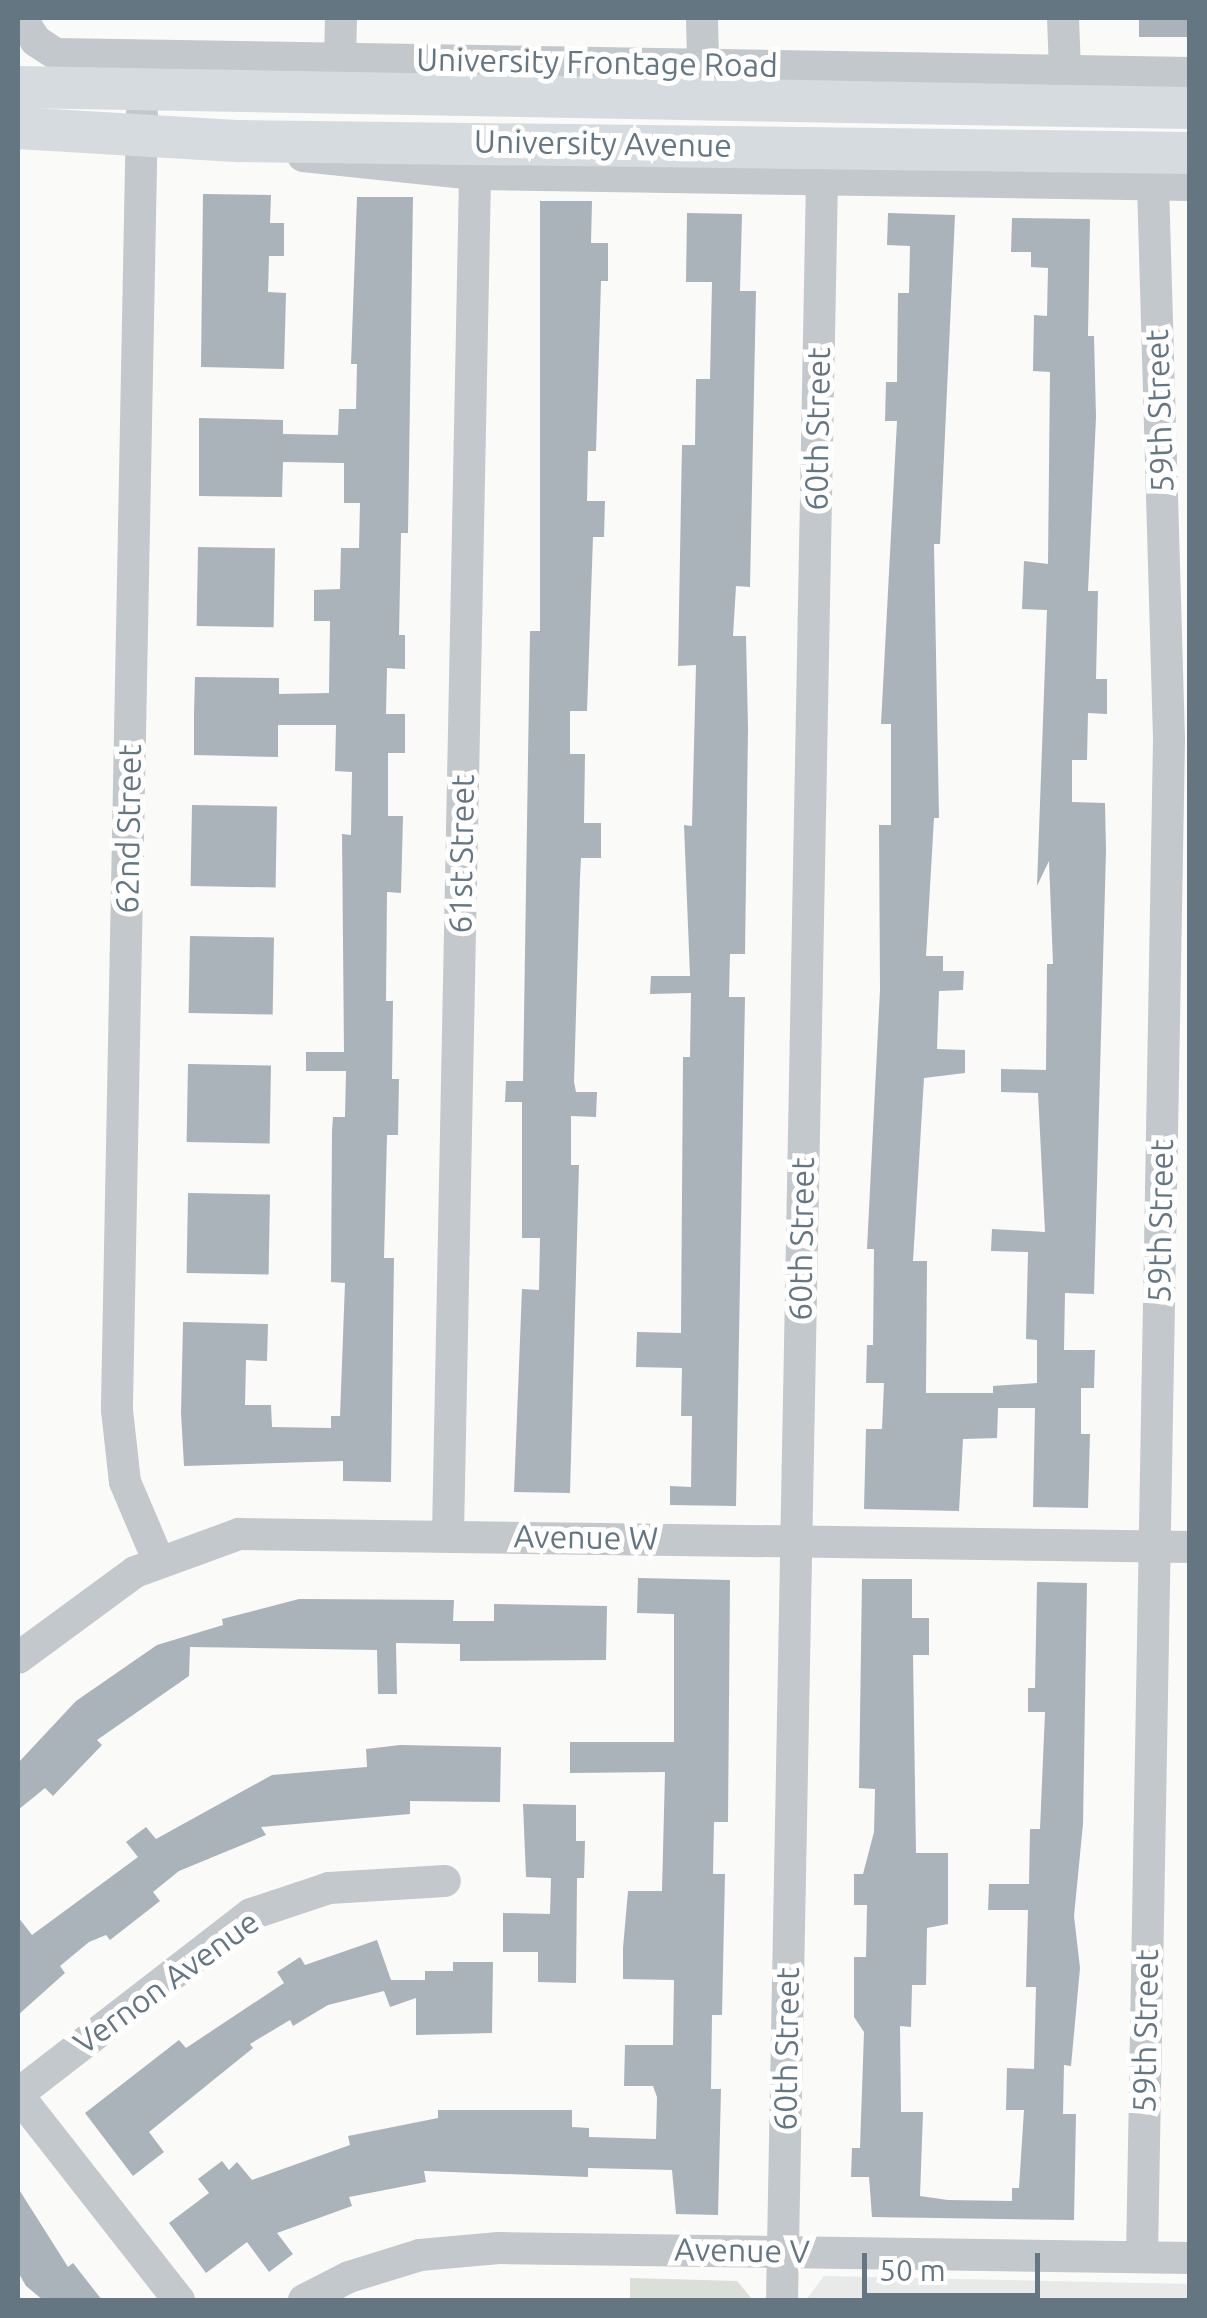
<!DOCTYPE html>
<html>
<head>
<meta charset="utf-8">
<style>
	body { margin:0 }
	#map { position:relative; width:1207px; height:2318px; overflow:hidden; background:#fafaf8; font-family:Ubuntu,sans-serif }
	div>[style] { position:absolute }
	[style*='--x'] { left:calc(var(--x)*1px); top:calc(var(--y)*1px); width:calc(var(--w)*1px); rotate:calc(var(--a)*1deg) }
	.built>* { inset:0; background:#e8e9e9 }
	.green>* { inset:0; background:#dadfd7 }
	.building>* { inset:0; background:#aab3b9; transform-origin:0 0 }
	.minor>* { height:32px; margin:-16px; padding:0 16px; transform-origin:16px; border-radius:16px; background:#c3c8cc }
	.major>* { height:42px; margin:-21px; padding:0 21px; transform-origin:21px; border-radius:21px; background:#d6dbdf }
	span { translate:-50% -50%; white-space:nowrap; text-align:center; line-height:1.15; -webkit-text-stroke:10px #fff; paint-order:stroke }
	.street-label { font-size:32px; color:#657683 }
	.frame { position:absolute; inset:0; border:20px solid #657683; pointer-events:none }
	.scale { position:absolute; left:862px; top:2253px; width:178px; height:45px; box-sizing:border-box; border:5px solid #657683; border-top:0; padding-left:12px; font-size:30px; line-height:35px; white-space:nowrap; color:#657683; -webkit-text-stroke:8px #fff; paint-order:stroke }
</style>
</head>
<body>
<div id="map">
	<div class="built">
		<div style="clip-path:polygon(824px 2276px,1189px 2284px,1189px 2300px,806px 2300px)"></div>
	</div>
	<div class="green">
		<div style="clip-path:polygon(630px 2278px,737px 2281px,753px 2300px,630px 2300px)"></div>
	</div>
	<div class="building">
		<div style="left:1139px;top:18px;width:51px;height:19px"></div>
		<div style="clip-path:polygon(203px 194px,271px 195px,270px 223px,284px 223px,284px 256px,269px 256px,268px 292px,286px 293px,284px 369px,201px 367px)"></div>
		<div style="clip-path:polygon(357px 197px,413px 197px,408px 533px,401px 533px,399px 635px,405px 635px,405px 669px,387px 668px,386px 714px,405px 714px,405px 753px,388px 753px,388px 816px,403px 816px,401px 893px,387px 892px,386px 1001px,393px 1001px,392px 1079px,399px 1079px,398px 1135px,387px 1135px,384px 1258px,394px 1258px,391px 1482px,343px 1481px,343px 1461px,184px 1466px,181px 1413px,183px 1322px,268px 1324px,267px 1361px,246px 1360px,245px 1405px,271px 1405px,272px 1427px,331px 1428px,331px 1416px,340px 1416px,345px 1283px,331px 1282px,332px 1131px,333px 1117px,345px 1117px,346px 1071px,306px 1071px,306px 1052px,344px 1052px,342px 834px,351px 835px,352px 772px,335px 771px,336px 725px,278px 725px,278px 757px,194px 755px,194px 713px,195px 677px,279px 678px,279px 694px,329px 693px,330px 621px,314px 621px,314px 590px,340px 589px,341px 548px,359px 548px,360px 503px,344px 503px,344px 463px,283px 462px,282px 497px,199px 496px,199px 418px,283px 420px,283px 434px,338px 435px,339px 409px,356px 409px,357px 364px,351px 364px)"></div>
		<div style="clip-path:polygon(540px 201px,592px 201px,591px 243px,608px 243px,608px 281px,601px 281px,596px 451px,588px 451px,587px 501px,605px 501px,604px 537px,593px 537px,587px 711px,570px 711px,570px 754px,585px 754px,584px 823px,601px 823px,601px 858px,581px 858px,580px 877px,574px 1082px,576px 1092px,597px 1092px,596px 1117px,571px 1116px,571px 1165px,579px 1165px,570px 1493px,514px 1492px,522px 1289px,539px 1290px,540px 1238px,522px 1238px,522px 1102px,505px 1102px,506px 1081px,523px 1081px,530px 631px,540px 631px)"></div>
		<div style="clip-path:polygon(687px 213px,742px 214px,740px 291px,756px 291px,750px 587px,736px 586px,733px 636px,746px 636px,748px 728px,745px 954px,730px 954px,729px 997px,745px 997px,736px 1506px,670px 1505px,670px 1486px,691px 1487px,692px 1416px,681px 1416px,682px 1368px,636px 1367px,637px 1332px,681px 1333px,683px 1057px,690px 1057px,691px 993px,650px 994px,651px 976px,690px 976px,684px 825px,692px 826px,696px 665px,678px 666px,682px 445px,695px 445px,696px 379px,710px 379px,712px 282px,686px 282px)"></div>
		<div style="clip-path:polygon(888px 213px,955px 215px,940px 544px,934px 544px,939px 818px,934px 818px,926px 956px,943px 956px,943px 971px,964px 971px,963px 990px,939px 991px,937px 1049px,965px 1050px,965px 1073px,924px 1078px,913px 1261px,927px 1261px,926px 1393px,993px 1393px,993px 1386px,1037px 1383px,1037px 1340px,1026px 1339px,1028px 1252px,991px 1251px,992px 1229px,1045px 1232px,1038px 1093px,1001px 1092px,1001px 1069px,1046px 1070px,1047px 964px,1053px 964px,1049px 861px,1037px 886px,1047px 610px,1022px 609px,1024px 561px,1048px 564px,1050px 372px,1033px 371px,1034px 315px,1047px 316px,1048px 268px,1031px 267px,1031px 252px,1011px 252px,1012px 218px,1090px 219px,1088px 336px,1094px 336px,1096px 417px,1088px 591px,1098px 591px,1096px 679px,1107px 679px,1107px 714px,1088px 713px,1087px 760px,1072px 760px,1072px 802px,1105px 803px,1106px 851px,1094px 1294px,1065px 1293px,1064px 1350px,1095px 1350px,1094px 1388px,1081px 1388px,1081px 1434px,1090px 1434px,1088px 1508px,1033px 1507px,1035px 1408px,998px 1408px,997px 1438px,963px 1439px,959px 1511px,864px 1509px,866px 1429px,882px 1429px,884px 1383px,866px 1383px,867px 1345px,873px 1345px,874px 1249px,867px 1249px,880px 990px,879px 825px,891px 825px,891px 724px,881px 724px,897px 421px,885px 421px,886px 382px,897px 382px,898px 293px,909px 293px,910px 246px,887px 245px)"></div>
		<div style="left:198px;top:547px;width:77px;height:79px;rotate:1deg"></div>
		<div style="left:192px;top:805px;width:85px;height:81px;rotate:1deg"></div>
		<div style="left:190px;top:936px;width:84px;height:77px;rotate:1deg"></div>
		<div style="left:188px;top:1064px;width:83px;height:78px;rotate:1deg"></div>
		<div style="left:188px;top:1193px;width:82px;height:80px;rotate:1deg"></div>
		<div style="clip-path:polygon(638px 1578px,730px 1580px,728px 1822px,714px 1822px,713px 1874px,725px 1874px,722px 2015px,712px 2015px,711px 2089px,721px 2089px,718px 2215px,676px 2214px,672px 2170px,588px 2168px,588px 2177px,424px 2171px,426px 2182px,349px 2197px,352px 2206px,277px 2233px,293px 2254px,269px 2272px,247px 2242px,206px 2273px,169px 2223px,209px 2193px,198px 2179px,222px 2161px,229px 2170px,237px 2162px,252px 2180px,350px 2145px,348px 2136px,438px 2118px,438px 2110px,572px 2110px,572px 2127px,589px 2128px,589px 2137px,656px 2139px,657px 2097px,653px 2086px,624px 2086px,625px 2045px,673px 2045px,674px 1980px,623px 1979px,623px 1948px,628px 1891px,662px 1891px,665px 1772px,570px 1773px,570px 1742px,674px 1742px,674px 1614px,637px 1613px)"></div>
		<div style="clip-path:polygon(862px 1579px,912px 1579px,912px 1618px,929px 1618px,929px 1655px,913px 1655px,916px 1853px,948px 1853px,948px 1924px,927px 1928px,926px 1985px,912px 1985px,911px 2027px,900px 2026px,901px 2112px,923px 2112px,920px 2196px,948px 2200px,1012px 2201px,1012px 2188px,1019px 2188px,1024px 2110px,1006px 2110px,1007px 2068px,1034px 2069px,1036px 1987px,1026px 1987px,1028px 1910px,988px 1910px,989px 1884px,1029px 1884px,1030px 1829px,1040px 1829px,1045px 1712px,1028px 1712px,1028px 1688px,1035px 1688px,1037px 1582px,1087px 1583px,1083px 1824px,1074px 1916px,1080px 1968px,1071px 2066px,1064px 2065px,1063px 2114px,1076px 2114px,1074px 2220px,872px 2217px,869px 2177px,851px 2177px,852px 2148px,860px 2148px,864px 2032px,854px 2017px,854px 1957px,866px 1957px,867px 1905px,854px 1905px,854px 1874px,863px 1874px,874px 1832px,875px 1789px,859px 1788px)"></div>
		<div style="clip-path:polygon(299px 1599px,454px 1600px,453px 1621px,494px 1621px,494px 1604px,607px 1606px,606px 1660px,460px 1661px,460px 1644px,396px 1643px,397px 1694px,378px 1694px,377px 1650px,190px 1647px,189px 1676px,97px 1740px,102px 1745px,53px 1796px,45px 1788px,18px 1810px,18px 1763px,76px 1701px,157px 1645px,223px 1625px,222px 1619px)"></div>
		<div style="clip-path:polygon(400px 1745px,501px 1747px,500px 1802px,410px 1801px,410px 1814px,261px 1827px,266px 1835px,179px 1871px,153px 1892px,160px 1901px,110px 1940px,106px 1935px,89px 1942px,60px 1966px,65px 1973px,18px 2015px,18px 1917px,32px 1935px,138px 1857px,126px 1842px,146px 1827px,156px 1839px,272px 1775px,367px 1767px,366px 1749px)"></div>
		<div style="clip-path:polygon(523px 1804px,576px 1805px,576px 1841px,585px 1841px,584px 1878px,577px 1878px,576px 1983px,538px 1982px,538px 1952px,503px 1952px,503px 1913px,550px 1914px,551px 1878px,526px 1877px)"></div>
		<div style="clip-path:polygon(377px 1940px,391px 1980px,425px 1980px,425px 1971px,453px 1971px,453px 1962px,493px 1962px,492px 2033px,416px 2035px,416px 1998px,390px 2007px,384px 1991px,328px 2005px,293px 2026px,290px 2020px,250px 2044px,253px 2048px,149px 2132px,164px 2152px,133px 2176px,85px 2113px,179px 2040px,186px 2048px,284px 1983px,277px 1972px,300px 1957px,305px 1965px)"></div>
		<div style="clip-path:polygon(18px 2188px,68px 2267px,73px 2263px,102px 2300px,43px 2300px,26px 2286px,18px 2272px)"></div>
	</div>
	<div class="minor">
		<div style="--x:21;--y:18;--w:27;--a:57"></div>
		<div style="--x:36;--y:41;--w:24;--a:33"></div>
		<div style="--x:56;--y:54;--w:1134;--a:0.96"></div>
		<div style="--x:702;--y:18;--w:45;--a:88.7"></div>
		<div style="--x:1063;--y:18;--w:52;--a:87.8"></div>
		<div style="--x:340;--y:59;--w:41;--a:-88.6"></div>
		<div style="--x:142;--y:114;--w:1296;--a:91.11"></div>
		<div style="--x:117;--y:1410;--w:72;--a:83.7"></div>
		<div style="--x:125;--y:1482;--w:87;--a:67"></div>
		<div style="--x:303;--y:156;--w:173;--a:6"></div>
		<div style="--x:475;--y:174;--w:715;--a:0.88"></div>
		<div style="--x:448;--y:1534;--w:1360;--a:-88.86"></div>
		<div style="--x:18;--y:1658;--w:145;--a:-36.3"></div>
		<div style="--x:135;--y:1572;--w:111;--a:-20.1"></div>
		<div style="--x:239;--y:1534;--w:951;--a:0.78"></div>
		<div style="--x:18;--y:2094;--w:294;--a:-37.7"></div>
		<div style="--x:251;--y:1914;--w:82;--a:-18.4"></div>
		<div style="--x:329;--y:1888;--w:116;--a:-3.5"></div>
		<div style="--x:18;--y:2095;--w:261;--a:51.9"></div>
		<div style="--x:1142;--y:2257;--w:1518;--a:-88.98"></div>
		<div style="--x:1169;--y:739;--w:554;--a:-91.65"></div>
		<div style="--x:304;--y:2300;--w:51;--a:-27.1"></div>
		<div style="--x:349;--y:2277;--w:74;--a:-17.2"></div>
		<div style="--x:420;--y:2255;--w:79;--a:-5.1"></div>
		<div style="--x:499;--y:2248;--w:691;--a:0.83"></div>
		<div style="--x:782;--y:2300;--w:2122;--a:-88.92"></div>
	</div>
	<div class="major">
		<div style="--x:18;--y:87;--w:1172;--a:1.03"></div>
		<div style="--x:18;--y:128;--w:222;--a:3.4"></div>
		<div style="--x:240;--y:141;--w:950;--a:0.72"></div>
	</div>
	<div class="street-label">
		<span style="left:597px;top:62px;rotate:1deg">University Frontage Road</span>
		<span style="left:603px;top:143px;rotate:1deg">University Avenue</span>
		<span style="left:1159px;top:411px;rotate:-92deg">59th Street</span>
		<span style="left:817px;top:429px;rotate:-89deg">60th Street</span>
		<span style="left:128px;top:829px;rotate:-89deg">62nd Street</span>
		<span style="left:461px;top:854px;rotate:-89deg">61st Street</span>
		<span style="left:1160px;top:1221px;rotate:-89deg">59th Street</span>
		<span style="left:801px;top:1239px;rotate:-89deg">60th Street</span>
		<span style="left:586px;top:1537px;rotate:1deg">Avenue W</span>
		<span style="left:166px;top:1982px;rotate:-36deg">Vernon Avenue</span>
		<span style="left:1145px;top:2031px;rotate:-89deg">59th Street</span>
		<span style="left:786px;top:2049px;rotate:-89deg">60th Street</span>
		<span style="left:742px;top:2250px;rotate:1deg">Avenue V</span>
	</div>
	<div class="frame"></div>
	<div class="scale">50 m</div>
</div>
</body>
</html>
